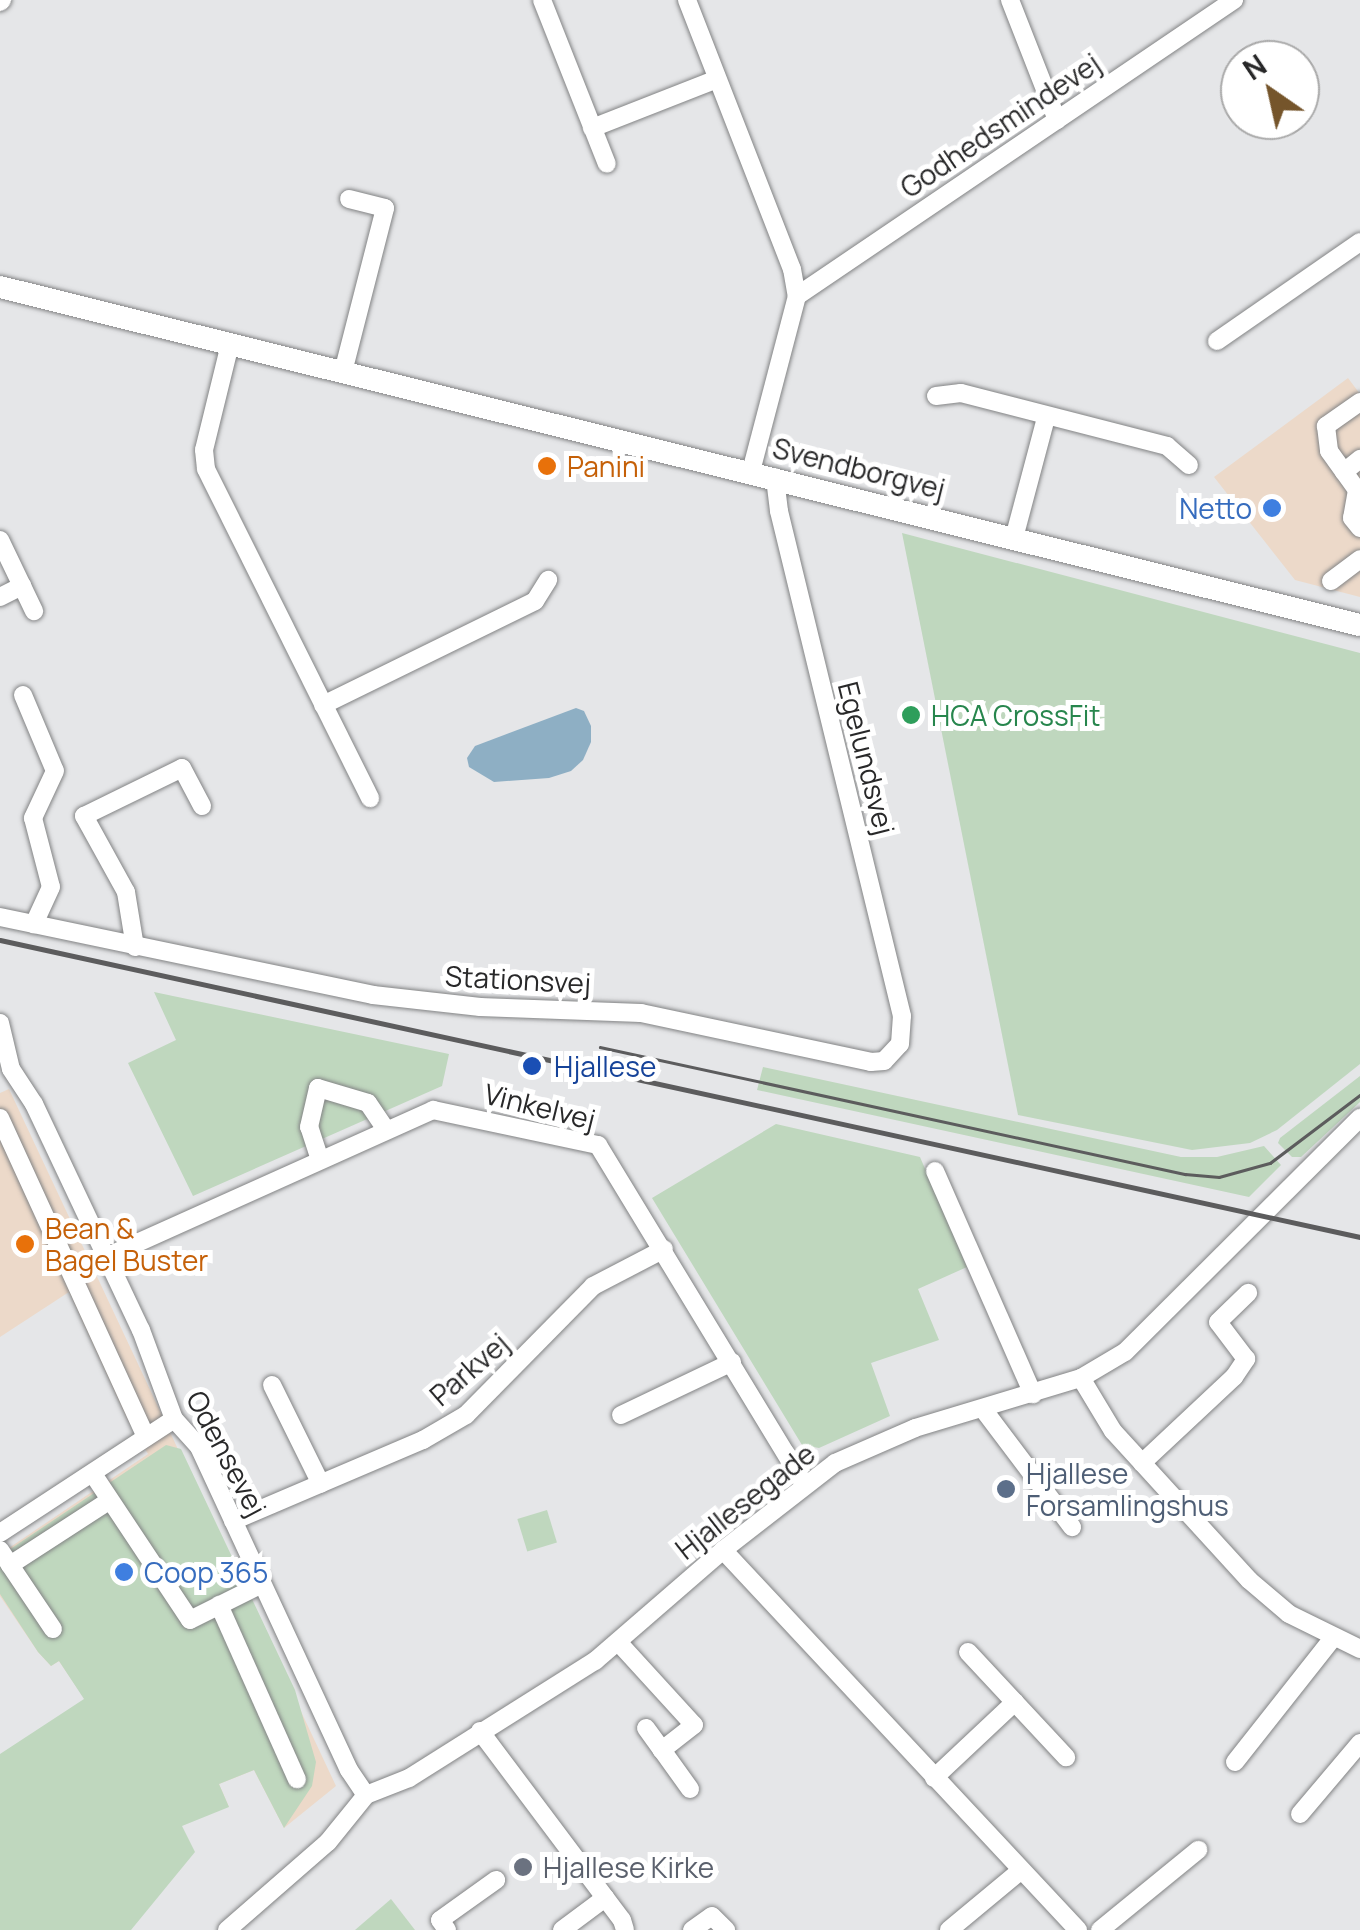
<!DOCTYPE html>
<html>
<head>
<meta charset="utf-8">
<style>
	body { margin:0 }
	#map { position:relative; width:1360px; height:1930px; overflow:hidden; background:#e5e6e8; font-family:Manrope,sans-serif }
	div>[style] { position:absolute }
	[style*='--x'] { left:calc(var(--x)*1px); top:calc(var(--y)*1px); width:calc(var(--w)*1px); rotate:calc(var(--a)*1deg) }
	.commercial>* { inset:0; background:#ecd9c9 }
	.green>* { inset:0; background:#bfd7be; transform-origin:0 0 }
	.water>* { inset:0; background:#8eafc4 }
	.roads { filter:drop-shadow(0 0 2px #828384) drop-shadow(0 0 2px #828384) }
	.minor>* { height:18px; margin:-9px; padding:0 9px; transform-origin:9px; border-radius:9px; background:#fff }
	.major>* { height:22px; margin:-11px; padding:0 11px; transform-origin:11px; border-radius:11px; background:#fff }
	.tram>* { height:2.5px; margin:-1.25px; padding:0 1.25px; transform-origin:1.25px; border-radius:1.25px; background:#5c5c5d }
	.rail>* { height:5px; margin:-2.5px; padding:0 2.5px; transform-origin:2.5px; border-radius:2.5px; background:#5c5c5d }
	.dots>* { width:28px; height:28px; translate:-50% -50%; box-sizing:border-box; border:5px solid #fff; border-radius:50% }
	span { translate:-50% -50%; white-space:nowrap; text-align:center; line-height:1.15; -webkit-text-stroke:10px #fff; paint-order:stroke }
	.street-label { font-size:28px; color:#282829 }
	.food-label { font-size:28px; color:#c56008 }
	.left { translate:0 -50%; text-align:left }
	.shop-label { font-size:28px; color:#366cbe }
	.right { translate:-100% -50%; text-align:right }
	.leisure-label { font-size:28px; color:#27864d }
	.transit-label { font-size:28px; color:#164399 }
	.service-label { font-size:28px; color:#4e5e75 }
	.worship-label { font-size:28px; color:#5b616d }
	.north { position:absolute; left:1220px; top:40px; width:100px; height:100px; box-sizing:border-box; background:#fff; border:2px solid #a9a9a9; border-radius:50%; rotate:326deg; font-size:28px; font-weight:700; line-height:40px; text-align:center; color:#282829 }
	.north::after { content:''; display:block; margin:auto; width:35px; height:45px; background:#75552b; clip-path:polygon(50% 0,100% 100%,50% 72%,0 100%) }
</style>
</head>
<body>
<div id="map">
	<div class="commercial">
		<div style="clip-path:polygon(1348px 378px,1360px 394px,1360px 597px,1295px 580px,1214px 477px)"></div>
		<div style="clip-path:polygon(9px 1089px,336px 1786px,284px 1828px,254px 1770px,219px 1784px,229px 1807px,84px 1698px,59px 1661px,51px 1666px,38px 1652px,0 1596px,0 1554px,148px 1454px,127px 1419px,69px 1292px,0 1337px,0 1093px)"></div>
	</div>
	<div class="green">
		<div style="clip-path:polygon(902px 533px,1360px 653px,1360px 1064px,1277px 1130px,1250px 1143px,1192px 1150px,1018px 1115px)"></div>
		<div style="clip-path:polygon(154px 992px,449px 1054px,442px 1086px,193px 1196px,128px 1063px,176px 1040px)"></div>
		<div style="clip-path:polygon(763px 1067px,1181px 1157px,1217px 1157px,1264px 1146px,1281px 1165px,1249px 1197px,757px 1090px)"></div>
		<div style="clip-path:polygon(1360px 1076px,1360px 1102px,1301px 1157px,1292px 1157px,1278px 1143px,1280px 1138px)"></div>
		<div style="clip-path:polygon(776px 1124px,920px 1157px,967px 1267px,918px 1289px,939px 1340px,871px 1363px,890px 1416px,819px 1448px,802px 1445px,652px 1198px)"></div>
		<div style="clip-path:polygon(166px 1445px,181px 1449px,295px 1690px,316px 1762px,312px 1786px,284px 1828px,254px 1770px,219px 1784px,229px 1807px,182px 1826px,195px 1852px,131px 1930px,0 1930px,0 1754px,84px 1699px,59px 1661px,51px 1666px,38px 1652px,0 1594px,0 1556px)"></div>
		<div style="left:547px;top:1510px;width:34px;height:31px;rotate:73deg"></div>
		<div style="clip-path:polygon(391px 1899px,415px 1930px,355px 1930px)"></div>
	</div>
	<div class="water">
		<div style="clip-path:polygon(576px 708px,584px 711px,591px 726px,591px 742px,583px 760px,571px 771px,549px 778px,494px 782px,469px 767px,467px 758px,475px 746px)"></div>
	</div>
	<div class="roads">
		<div class="minor">
			<div style="--x:542;--y:0;--w:176;--a:68.4"></div>
			<div style="--x:687;--y:0;--w:289;--a:68.7"></div>
			<div style="--x:792;--y:269;--w:27;--a:80"></div>
			<div style="--x:797;--y:296;--w:181;--a:104.7"></div>
			<div style="--x:1010;--y:0;--w:129;--a:68.6"></div>
			<div style="--x:0;--y:2;--w:3;--a:-45"></div>
			<div style="--x:592;--y:128;--w:134;--a:-21.4"></div>
			<div style="--x:797;--y:296;--w:528;--a:-34.11"></div>
			<div style="--x:1217;--y:341;--w:174;--a:-34.7"></div>
			<div style="--x:230;--y:344;--w:109;--a:103.8"></div>
			<div style="--x:204;--y:450;--w:19;--a:84"></div>
			<div style="--x:206;--y:469;--w:368;--a:63.5"></div>
			<div style="--x:343;--y:372;--w:169;--a:-75.6"></div>
			<div style="--x:385;--y:208;--w:37;--a:-166"></div>
			<div style="--x:936;--y:396;--w:25;--a:-7"></div>
			<div style="--x:961;--y:393;--w:213;--a:14.4"></div>
			<div style="--x:1167;--y:446;--w:29;--a:41"></div>
			<div style="--x:1360;--y:402;--w:42;--a:144.8"></div>
			<div style="--x:1326;--y:426;--w:25;--a:83"></div>
			<div style="--x:1329;--y:451;--w:48;--a:54.3"></div>
			<div style="--x:1357;--y:490;--w:28;--a:100"></div>
			<div style="--x:1352;--y:518;--w:13;--a:51"></div>
			<div style="--x:1344;--y:472;--w:21;--a:-39"></div>
			<div style="--x:1014;--y:538;--w:124;--a:-75.1"></div>
			<div style="--x:0;--y:540;--w:79;--a:64.4"></div>
			<div style="--x:1331;--y:581;--w:36;--a:-37"></div>
			<div style="--x:0;--y:597;--w:25;--a:-27"></div>
			<div style="--x:23;--y:695;--w:82;--a:67.2"></div>
			<div style="--x:55;--y:771;--w:52;--a:115.1"></div>
			<div style="--x:33;--y:818;--w:71;--a:75.4"></div>
			<div style="--x:51;--y:887;--w:41;--a:114.7"></div>
			<div style="--x:323;--y:705;--w:236;--a:-26.1"></div>
			<div style="--x:535;--y:601;--w:25;--a:-58"></div>
			<div style="--x:0;--y:917;--w:381;--a:11.8"></div>
			<div style="--x:373;--y:995;--w:108;--a:6.4"></div>
			<div style="--x:480;--y:1007;--w:161;--a:2.1"></div>
			<div style="--x:641;--y:1013;--w:235;--a:12"></div>
			<div style="--x:871;--y:1062;--w:13;--a:-4"></div>
			<div style="--x:884;--y:1061;--w:23;--a:-47"></div>
			<div style="--x:900;--y:1044;--w:28;--a:-86"></div>
			<div style="--x:902;--y:1016;--w:520;--a:-103.69"></div>
			<div style="--x:779;--y:511;--w:34;--a:-97"></div>
			<div style="--x:135;--y:947;--w:56;--a:-99.3"></div>
			<div style="--x:126;--y:892;--w:87;--a:-118.9"></div>
			<div style="--x:84;--y:816;--w:109;--a:-26.1"></div>
			<div style="--x:182;--y:768;--w:43;--a:62.2"></div>
			<div style="--x:0;--y:1023;--w:47;--a:76.6"></div>
			<div style="--x:11;--y:1069;--w:42;--a:56.7"></div>
			<div style="--x:34;--y:1104;--w:250;--a:64.7"></div>
			<div style="--x:141;--y:1330;--w:95;--a:69.7"></div>
			<div style="--x:174;--y:1419;--w:38;--a:48"></div>
			<div style="--x:199;--y:1447;--w:356;--a:65.1"></div>
			<div style="--x:349;--y:1770;--w:30;--a:56"></div>
			<div style="--x:0;--y:1118;--w:351;--a:65.4"></div>
			<div style="--x:320;--y:1160;--w:35;--a:-108"></div>
			<div style="--x:309;--y:1127;--w:40;--a:-77"></div>
			<div style="--x:318;--y:1088;--w:52;--a:16.7"></div>
			<div style="--x:368;--y:1103;--w:32;--a:56"></div>
			<div style="--x:935;--y:1171;--w:244;--a:66.3"></div>
			<div style="--x:106;--y:1257;--w:359;--a:-24.2"></div>
			<div style="--x:433;--y:1110;--w:169;--a:12"></div>
			<div style="--x:598;--y:1145;--w:397;--a:58.7"></div>
			<div style="--x:1081;--y:1378;--w:62;--a:58.9"></div>
			<div style="--x:1113;--y:1431;--w:202;--a:47.6"></div>
			<div style="--x:1249;--y:1580;--w:52;--a:40.4"></div>
			<div style="--x:1289;--y:1614;--w:79;--a:26.2"></div>
			<div style="--x:272;--y:1385;--w:110;--a:63.7"></div>
			<div style="--x:983;--y:1409;--w:148;--a:53"></div>
			<div style="--x:621;--y:1415;--w:123;--a:-25.5"></div>
			<div style="--x:1142;--y:1463;--w:126;--a:-43.1"></div>
			<div style="--x:1234;--y:1377;--w:22;--a:-56"></div>
			<div style="--x:1246;--y:1359;--w:46;--a:-127.1"></div>
			<div style="--x:1218;--y:1322;--w:42;--a:-44"></div>
			<div style="--x:93;--y:1474;--w:175;--a:56.4"></div>
			<div style="--x:190;--y:1620;--w:80;--a:-26.6"></div>
			<div style="--x:233;--y:1521;--w:207;--a:-23.1"></div>
			<div style="--x:423;--y:1440;--w:50;--a:-30.2"></div>
			<div style="--x:466;--y:1415;--w:181;--a:-45.4"></div>
			<div style="--x:593;--y:1286;--w:80;--a:-27.5"></div>
			<div style="--x:0;--y:1533;--w:208;--a:-33.2"></div>
			<div style="--x:0;--y:1550;--w:18;--a:56"></div>
			<div style="--x:10;--y:1565;--w:119;--a:-33"></div>
			<div style="--x:723;--y:1550;--w:520;--a:46.95"></div>
			<div style="--x:10;--y:1565;--w:77;--a:56.1"></div>
			<div style="--x:219;--y:1605;--w:191;--a:65.9"></div>
			<div style="--x:619;--y:1643;--w:111;--a:47.6"></div>
			<div style="--x:694;--y:1725;--w:41;--a:142"></div>
			<div style="--x:662;--y:1750;--w:48;--a:54.3"></div>
			<div style="--x:968;--y:1652;--w:144;--a:47"></div>
			<div style="--x:646;--y:1728;--w:27;--a:54"></div>
			<div style="--x:480;--y:1731;--w:236;--a:53.1"></div>
			<div style="--x:622;--y:1920;--w:10;--a:73"></div>
			<div style="--x:1235;--y:1762;--w:158;--a:-51.7"></div>
			<div style="--x:934;--y:1778;--w:111;--a:-43.2"></div>
			<div style="--x:1300;--y:1814;--w:93;--a:-49.8"></div>
			<div style="--x:227;--y:1930;--w:134;--a:-41.1"></div>
			<div style="--x:328;--y:1842;--w:60;--a:-51"></div>
			<div style="--x:366;--y:1795;--w:46;--a:-21.6"></div>
			<div style="--x:409;--y:1778;--w:220;--a:-32.2"></div>
			<div style="--x:595;--y:1661;--w:169;--a:-40.9"></div>
			<div style="--x:723;--y:1550;--w:142;--a:-37.8"></div>
			<div style="--x:835;--y:1463;--w:87;--a:-23.6"></div>
			<div style="--x:915;--y:1428;--w:173;--a:-16.8"></div>
			<div style="--x:1081;--y:1378;--w:51;--a:-30.6"></div>
			<div style="--x:1125;--y:1352;--w:332;--a:-44.9"></div>
			<div style="--x:447;--y:1930;--w:12;--a:-125"></div>
			<div style="--x:440;--y:1920;--w:69;--a:-35.5"></div>
			<div style="--x:562;--y:1930;--w:54;--a:-36.7"></div>
			<div style="--x:692;--y:1930;--w:24;--a:-35"></div>
			<div style="--x:712;--y:1916;--w:20;--a:45"></div>
			<div style="--x:949;--y:1930;--w:92;--a:-39.7"></div>
			<div style="--x:1100;--y:1930;--w:127;--a:-39.2"></div>
		</div>
		<div class="major">
			<div style="--x:0;--y:287;--w:1401;--a:13.96"></div>
		</div>
	</div>
	<div class="tram">
		<div style="--x:600;--y:1047;--w:599;--a:12.25"></div>
		<div style="--x:1185;--y:1174;--w:34;--a:5"></div>
		<div style="--x:1219;--y:1177;--w:53;--a:-15.4"></div>
		<div style="--x:1270;--y:1163;--w:113;--a:-37.1"></div>
	</div>
	<div class="rail">
		<div style="--x:0;--y:940;--w:1392;--a:12.32"></div>
	</div>
	<div class="dots">
		<div style="left:547px;top:466px;background:#e8710a"></div>
		<div style="left:1272px;top:508px;background:#3f7fe0"></div>
		<div style="left:911px;top:715px;background:#2e9e5b"></div>
		<div style="left:532px;top:1066px;background:#1a4fb4"></div>
		<div style="left:25px;top:1244px;background:#e8710a"></div>
		<div style="left:1006px;top:1489px;background:#5c6f8a"></div>
		<div style="left:124px;top:1572px;background:#3f7fe0"></div>
		<div style="left:523px;top:1867px;background:#6b7280"></div>
	</div>
	<div class="street-label">
		<span style="left:1000px;top:125px;rotate:-34deg">Godhedsmindevej</span>
		<span style="left:859px;top:468px;rotate:14deg">Svendborgvej</span>
		<span style="left:867px;top:758px;rotate:76deg">Egelundsvej</span>
		<span style="left:518px;top:979px;rotate:3deg">Stationsvej</span>
		<span style="left:540px;top:1106px;rotate:14deg">Vinkelvej</span>
		<span style="left:469px;top:1369px;rotate:-41deg">Parkvej</span>
		<span style="left:227px;top:1453px;rotate:62deg">Odensevej</span>
		<span style="left:745px;top:1501px;rotate:-38deg">Hjallesegade</span>
	</div>
	<div class="food-label">
		<span class="left" style="left:567px;top:466px">Panini</span>
		<span class="left" style="left:45px;top:1244px">Bean &amp;<br>Bagel Buster</span>
	</div>
	<div class="shop-label">
		<span class="right" style="left:1252px;top:508px">Netto</span>
		<span class="left" style="left:144px;top:1572px">Coop 365</span>
	</div>
	<div class="leisure-label">
		<span class="left" style="left:931px;top:715px">HCA CrossFit</span>
	</div>
	<div class="transit-label">
		<span class="left" style="left:554px;top:1066px">Hjallese</span>
	</div>
	<div class="service-label">
		<span class="left" style="left:1026px;top:1489px">Hjallese<br>Forsamlingshus</span>
	</div>
	<div class="worship-label">
		<span class="left" style="left:543px;top:1867px">Hjallese Kirke</span>
	</div>
	<div class="north">N</div>
</div>
</body>
</html>
